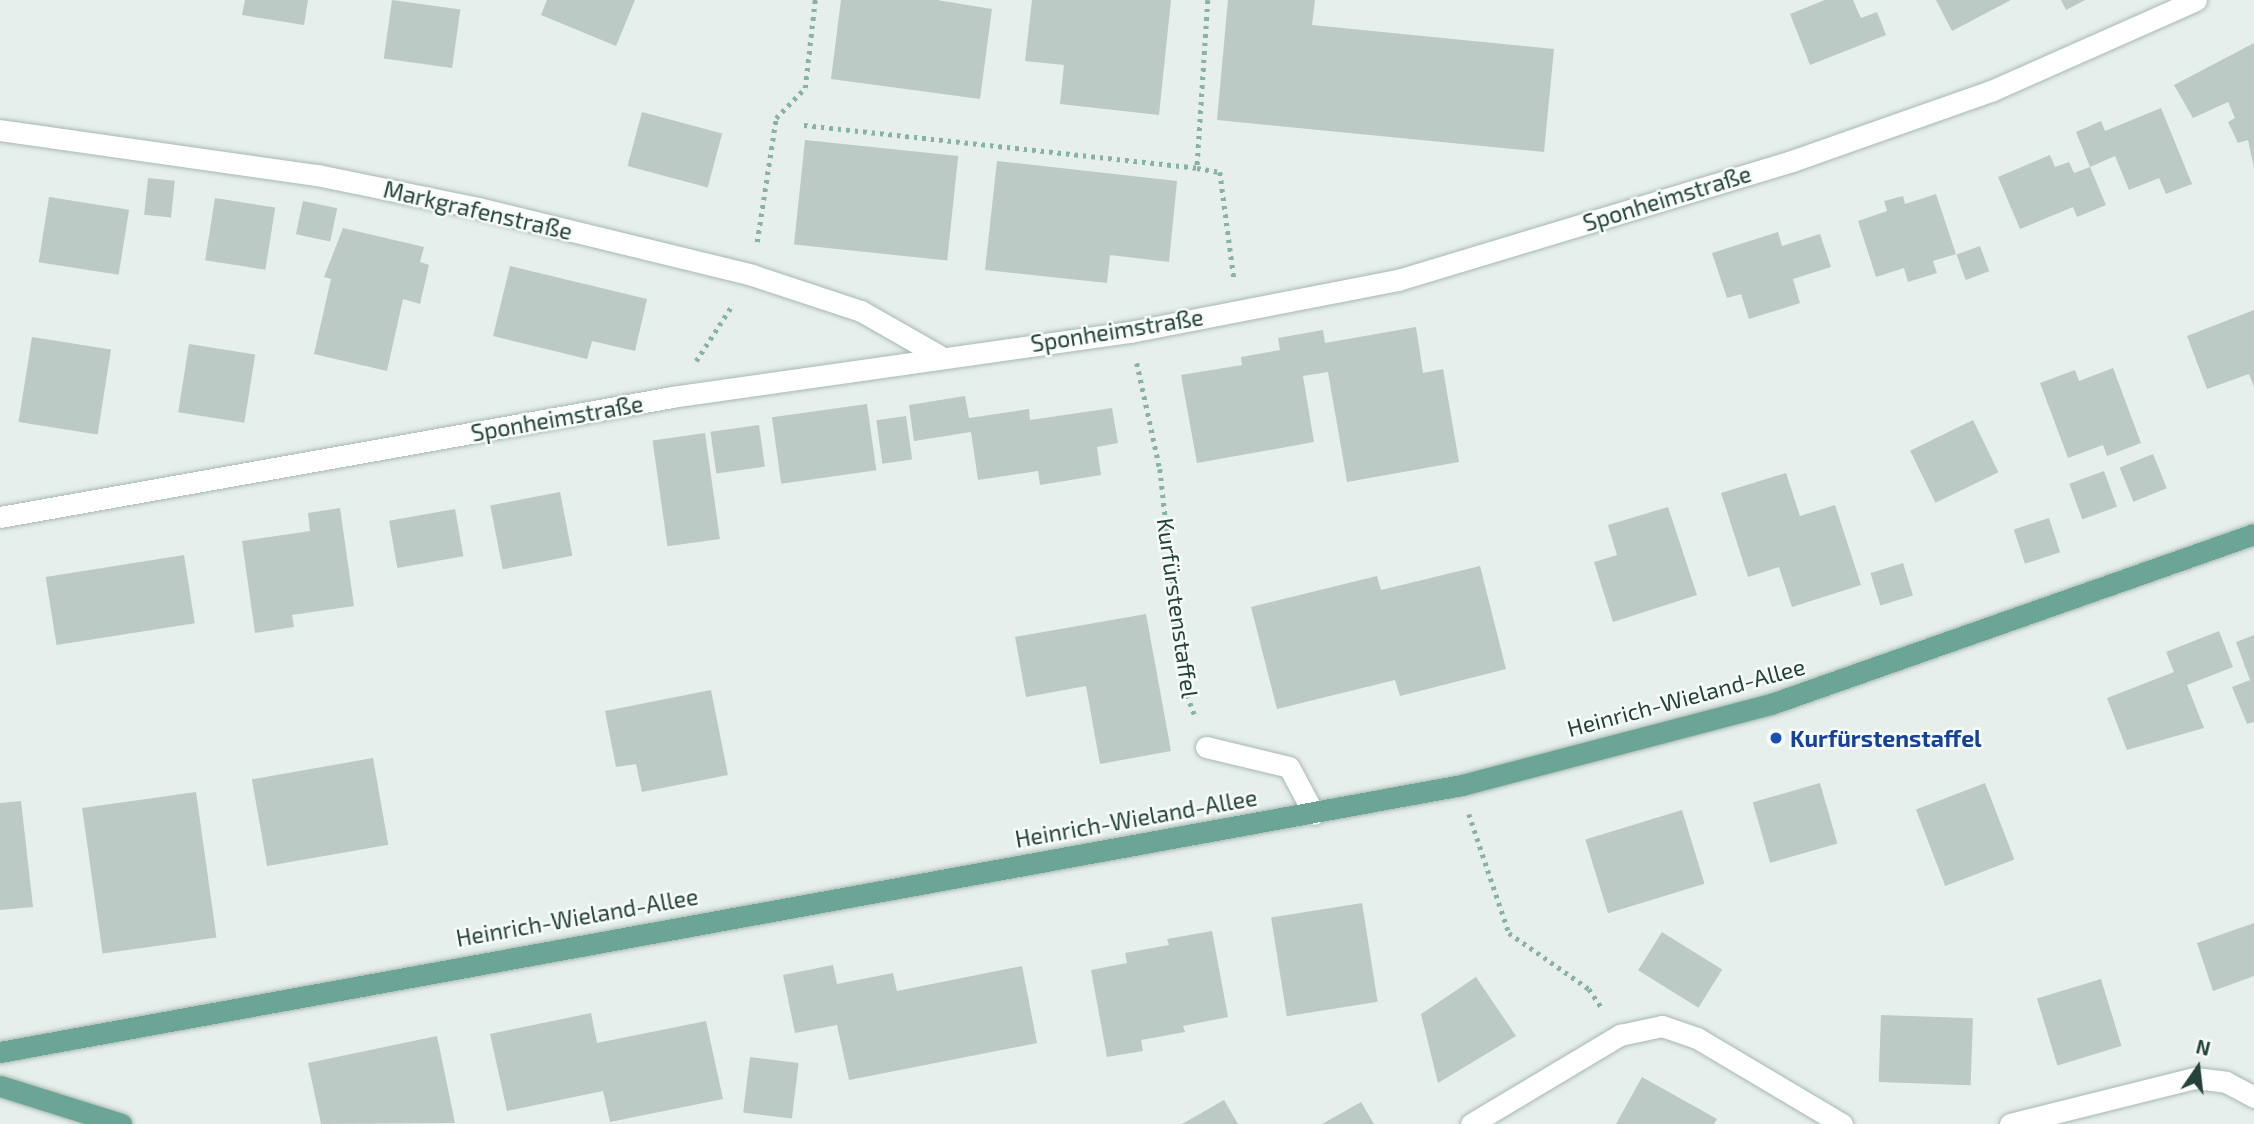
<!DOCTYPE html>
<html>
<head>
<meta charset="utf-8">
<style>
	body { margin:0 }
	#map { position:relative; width:2254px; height:1124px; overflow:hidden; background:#e6efeb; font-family:"Exo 2",sans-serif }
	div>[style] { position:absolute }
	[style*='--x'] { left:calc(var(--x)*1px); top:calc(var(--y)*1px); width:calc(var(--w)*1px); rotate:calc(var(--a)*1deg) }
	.building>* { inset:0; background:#bbcac4; transform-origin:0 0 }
	.path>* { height:4.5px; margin-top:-2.25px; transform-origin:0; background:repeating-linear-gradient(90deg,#86b3a5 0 3.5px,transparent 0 8.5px) }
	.roads { filter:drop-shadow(0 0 2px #a8b8b2) drop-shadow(0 0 2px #a8b8b2) }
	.minor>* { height:21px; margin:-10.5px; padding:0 10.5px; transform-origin:10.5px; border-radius:10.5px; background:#fff }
	.major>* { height:21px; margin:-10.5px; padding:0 10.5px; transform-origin:10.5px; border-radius:10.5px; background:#6aa596 }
	.dots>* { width:19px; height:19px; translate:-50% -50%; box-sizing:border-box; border:4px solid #f7fbf9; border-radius:50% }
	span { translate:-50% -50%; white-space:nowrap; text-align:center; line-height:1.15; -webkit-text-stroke:5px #f7fbf9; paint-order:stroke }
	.street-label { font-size:23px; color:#24423a }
	.transit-label { font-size:23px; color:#164399; font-weight:700 }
	.left { translate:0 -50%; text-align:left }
	.north { position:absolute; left:2163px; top:1033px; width:70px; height:70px; -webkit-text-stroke:5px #f7fbf9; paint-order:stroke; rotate:14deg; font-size:19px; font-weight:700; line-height:28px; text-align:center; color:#24423a }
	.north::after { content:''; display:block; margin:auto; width:24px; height:32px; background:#24423a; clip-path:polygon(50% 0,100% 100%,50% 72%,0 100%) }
</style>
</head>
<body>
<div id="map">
	<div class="building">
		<div style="clip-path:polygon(245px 0,308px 0,304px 25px,242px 15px)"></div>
		<div style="left:392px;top:0;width:69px;height:59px;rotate:8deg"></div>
		<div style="clip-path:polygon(547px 0,635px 0,616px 46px,541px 15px)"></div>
		<div style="clip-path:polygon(841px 0,937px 0,992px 9px,980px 99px,831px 79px)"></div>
		<div style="clip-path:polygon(1032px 0,1171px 0,1159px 115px,1060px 104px,1064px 65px,1025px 61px)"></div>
		<div style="clip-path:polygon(1228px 0,1315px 0,1312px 25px,1554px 49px,1544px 152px,1217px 120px)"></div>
		<div style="clip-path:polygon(1825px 0,1853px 0,1861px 18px,1877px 12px,1886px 35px,1810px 65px,1790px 14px)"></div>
		<div style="clip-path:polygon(1936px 0,2011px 0,1952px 31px)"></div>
		<div style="clip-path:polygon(2061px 0,2085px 0,2066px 10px)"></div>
		<div style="clip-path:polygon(2254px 43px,2254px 168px,2248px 140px,2238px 143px,2228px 122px,2235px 118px,2228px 102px,2193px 118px,2174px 85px)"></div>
		<div style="clip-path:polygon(2161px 108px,2192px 184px,2166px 194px,2159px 178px,2129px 190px,2115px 156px,2090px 167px,2076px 132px,2101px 121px,2105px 131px)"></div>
		<div style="left:642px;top:112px;width:83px;height:56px;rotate:15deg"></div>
		<div style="left:805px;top:140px;width:154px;height:105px;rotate:6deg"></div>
		<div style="clip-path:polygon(2050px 155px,2055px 167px,2069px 162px,2074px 173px,2090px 167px,2106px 205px,2077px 217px,2073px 207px,2020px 229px,1998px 177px)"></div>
		<div style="clip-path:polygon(997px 161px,1177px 181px,1169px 262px,1110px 255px,1107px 283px,985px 270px)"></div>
		<div style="left:148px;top:178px;width:27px;height:37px;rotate:6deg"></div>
		<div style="clip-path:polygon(1936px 194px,1956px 254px,1933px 261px,1937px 273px,1908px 282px,1904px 268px,1876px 277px,1858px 221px,1887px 211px,1884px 201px,1903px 196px,1905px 204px)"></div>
		<div style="left:49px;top:197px;width:81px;height:66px;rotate:9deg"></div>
		<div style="left:215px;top:198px;width:61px;height:63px;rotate:9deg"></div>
		<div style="left:303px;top:201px;width:35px;height:34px;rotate:12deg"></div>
		<div style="clip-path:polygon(343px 228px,424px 247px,420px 262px,429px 265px,420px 304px,403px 299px,387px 371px,314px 354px,331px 279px,324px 277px)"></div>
		<div style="clip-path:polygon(1778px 232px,1782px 246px,1820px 234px,1831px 267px,1793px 279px,1800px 303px,1749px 319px,1741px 294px,1727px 298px,1712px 253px)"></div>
		<div style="left:1980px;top:246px;width:27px;height:25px;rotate:70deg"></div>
		<div style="clip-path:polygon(510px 266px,647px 299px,635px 351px,592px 341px,587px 359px,493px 336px)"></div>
		<div style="clip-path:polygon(2254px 310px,2254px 387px,2249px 374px,2207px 389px,2187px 336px)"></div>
		<div style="clip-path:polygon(1416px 327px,1423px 373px,1443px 369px,1459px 462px,1347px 482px,1328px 372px,1303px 376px,1314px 442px,1197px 463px,1181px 375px,1242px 365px,1241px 357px,1280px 350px,1278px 338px,1323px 330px,1325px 343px)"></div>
		<div style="left:32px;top:337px;width:80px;height:86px;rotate:9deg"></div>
		<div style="left:189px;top:344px;width:67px;height:69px;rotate:9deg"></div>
		<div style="clip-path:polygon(2113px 368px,2141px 443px,2107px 456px,2103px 445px,2068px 458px,2040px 383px,2075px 370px,2079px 381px)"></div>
		<div style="clip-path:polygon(965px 396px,969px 418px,1029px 409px,1030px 420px,1112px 408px,1118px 443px,1097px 447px,1101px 475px,1040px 485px,1038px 471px,978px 480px,971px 432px,914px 441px,909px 405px)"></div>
		<div style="left:867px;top:404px;width:67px;height:96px;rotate:82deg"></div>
		<div style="left:906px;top:416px;width:44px;height:30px;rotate:82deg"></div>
		<div style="left:1973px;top:420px;width:58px;height:70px;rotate:64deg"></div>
		<div style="left:759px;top:425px;width:42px;height:49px;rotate:82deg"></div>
		<div style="left:705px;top:433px;width:107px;height:53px;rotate:82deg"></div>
		<div style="left:2153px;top:454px;width:37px;height:36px;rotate:68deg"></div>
		<div style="left:2104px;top:471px;width:38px;height:37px;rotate:70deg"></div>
		<div style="clip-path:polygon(1786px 473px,1800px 516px,1835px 505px,1861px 585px,1792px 607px,1779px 567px,1748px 577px,1721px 493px)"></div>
		<div style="left:560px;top:492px;width:65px;height:71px;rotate:79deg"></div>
		<div style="clip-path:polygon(1668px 507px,1697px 595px,1613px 622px,1594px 562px,1617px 555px,1608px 525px)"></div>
		<div style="clip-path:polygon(340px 508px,354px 606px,292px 615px,294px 627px,255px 633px,242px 541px,310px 531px,308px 513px)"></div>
		<div style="left:455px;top:509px;width:48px;height:67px;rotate:80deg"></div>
		<div style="left:2049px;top:518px;width:36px;height:37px;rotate:72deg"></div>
		<div style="left:184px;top:555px;width:69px;height:140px;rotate:81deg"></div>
		<div style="left:1903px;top:563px;width:34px;height:34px;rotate:73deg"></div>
		<div style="clip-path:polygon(1480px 566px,1506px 669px,1400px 696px,1395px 680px,1277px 709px,1251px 607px,1377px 576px,1381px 590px)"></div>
		<div style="clip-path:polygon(1146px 614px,1171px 751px,1100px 764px,1086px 686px,1026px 697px,1015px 637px)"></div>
		<div style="clip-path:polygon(2219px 631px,2233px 667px,2187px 685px,2204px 728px,2127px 750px,2107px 698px,2174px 672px,2166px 652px)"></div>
		<div style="clip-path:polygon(2254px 635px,2254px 722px,2247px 724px,2232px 687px,2250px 680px,2236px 642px)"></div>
		<div style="clip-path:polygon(711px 690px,728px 775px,642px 792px,636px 764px,616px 767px,605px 711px)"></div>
		<div style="left:373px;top:758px;width:88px;height:123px;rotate:80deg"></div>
		<div style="left:1820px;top:783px;width:63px;height:70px;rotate:74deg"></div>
		<div style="left:1985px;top:783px;width:82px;height:74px;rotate:69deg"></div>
		<div style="left:196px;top:792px;width:147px;height:115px;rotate:82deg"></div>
		<div style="clip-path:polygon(21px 801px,33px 907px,0 910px,0 803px)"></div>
		<div style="left:1682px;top:810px;width:77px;height:101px;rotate:73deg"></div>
		<div style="left:1362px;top:903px;width:100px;height:92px;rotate:81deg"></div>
		<div style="clip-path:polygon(2254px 923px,2254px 976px,2213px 991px,2197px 943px)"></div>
		<div style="clip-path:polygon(1212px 931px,1228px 1017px,1183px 1026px,1185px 1032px,1141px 1040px,1143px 1051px,1107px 1057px,1091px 970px,1127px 963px,1125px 953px,1169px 945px,1167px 939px)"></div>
		<div style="left:1662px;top:932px;width:71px;height:45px;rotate:32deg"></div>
		<div style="clip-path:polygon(833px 965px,837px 984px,893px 973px,897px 991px,1022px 966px,1037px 1043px,849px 1080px,837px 1025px,795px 1033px,783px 975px)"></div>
		<div style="clip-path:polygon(1476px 977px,1516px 1036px,1438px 1083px,1421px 1014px)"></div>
		<div style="left:2101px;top:979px;width:70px;height:67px;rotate:73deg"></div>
		<div style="clip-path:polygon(591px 1013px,597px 1043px,706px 1021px,723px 1099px,610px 1122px,603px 1091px,507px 1111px,490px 1034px)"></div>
		<div style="left:1881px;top:1015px;width:92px;height:67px;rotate:2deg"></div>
		<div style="clip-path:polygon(437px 1036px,455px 1123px,321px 1124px,308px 1063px)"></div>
		<div style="left:750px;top:1057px;width:49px;height:56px;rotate:7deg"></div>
		<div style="clip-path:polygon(1642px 1077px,1717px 1119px,1714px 1124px,1616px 1124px)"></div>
		<div style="clip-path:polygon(1224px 1100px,1238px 1124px,1182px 1124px)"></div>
		<div style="clip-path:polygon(1361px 1102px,1374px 1124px,1322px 1124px)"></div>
	</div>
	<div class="path">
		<div style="--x:1208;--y:0;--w:168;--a:93.7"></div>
		<div style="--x:1197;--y:168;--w:23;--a:10"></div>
		<div style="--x:1220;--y:172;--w:107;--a:82.5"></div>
		<div style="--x:804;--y:125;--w:395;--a:6.2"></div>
		<div style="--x:757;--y:242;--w:125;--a:-81.3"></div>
		<div style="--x:776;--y:118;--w:42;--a:-46"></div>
		<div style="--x:805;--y:88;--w:89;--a:-83.5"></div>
		<div style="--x:696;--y:361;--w:68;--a:-57"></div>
		<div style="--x:1137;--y:363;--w:108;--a:77.8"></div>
		<div style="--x:1160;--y:469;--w:219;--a:83.7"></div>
		<div style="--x:1184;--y:687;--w:31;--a:69"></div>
		<div style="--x:1469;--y:814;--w:126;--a:71.4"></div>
		<div style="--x:1509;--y:933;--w:98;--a:35"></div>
		<div style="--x:1589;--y:989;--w:23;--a:56"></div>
	</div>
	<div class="roads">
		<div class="minor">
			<div style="--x:0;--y:130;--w:320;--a:8.1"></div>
			<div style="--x:317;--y:175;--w:164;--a:11.6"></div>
			<div style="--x:478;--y:208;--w:282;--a:13.7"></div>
			<div style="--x:752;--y:275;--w:115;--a:18.3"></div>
			<div style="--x:861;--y:311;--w:89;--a:29.7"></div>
			<div style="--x:0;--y:517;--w:683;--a:-10.12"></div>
			<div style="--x:672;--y:397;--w:463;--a:-8.1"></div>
			<div style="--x:1130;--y:332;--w:273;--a:-11"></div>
			<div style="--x:1398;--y:280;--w:412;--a:-16.8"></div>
			<div style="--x:1792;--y:161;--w:211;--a:-19.4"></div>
			<div style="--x:1991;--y:91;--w:224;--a:-23.9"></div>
			<div style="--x:1206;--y:747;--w:85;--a:13.5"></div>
			<div style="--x:1289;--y:767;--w:53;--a:62"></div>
			<div style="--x:1471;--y:1124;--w:174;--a:-30.9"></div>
			<div style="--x:1620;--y:1035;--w:43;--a:-12.1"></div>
			<div style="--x:1662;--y:1026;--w:37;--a:19"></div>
			<div style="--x:1697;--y:1038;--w:169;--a:30.7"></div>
			<div style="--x:2010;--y:1124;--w:191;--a:-14"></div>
			<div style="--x:2195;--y:1078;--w:31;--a:7"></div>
			<div style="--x:2226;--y:1082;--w:32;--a:28"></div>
		</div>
		<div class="major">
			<div style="--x:0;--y:1052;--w:1486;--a:-10.35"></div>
			<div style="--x:1462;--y:785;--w:319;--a:-14.7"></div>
			<div style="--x:1771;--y:704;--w:512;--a:-19.39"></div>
			<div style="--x:0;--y:1086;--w:127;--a:17.4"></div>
		</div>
	</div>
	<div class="dots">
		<div style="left:1776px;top:738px;background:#1a4fb4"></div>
	</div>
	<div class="street-label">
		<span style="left:1667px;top:198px;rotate:-17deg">Sponheimstraße</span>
		<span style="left:478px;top:210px;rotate:13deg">Markgrafenstraße</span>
		<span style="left:1117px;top:330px;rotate:-9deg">Sponheimstraße</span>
		<span style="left:557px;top:418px;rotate:-10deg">Sponheimstraße</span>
		<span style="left:1178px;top:608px;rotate:82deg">Kurfürstenstaffel</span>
		<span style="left:1686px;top:697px;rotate:-15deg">Heinrich-Wieland-Allee</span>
		<span style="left:1136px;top:818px;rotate:-10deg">Heinrich-Wieland-Allee</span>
		<span style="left:577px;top:917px;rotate:-10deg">Heinrich-Wieland-Allee</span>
	</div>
	<div class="transit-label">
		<span class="left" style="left:1790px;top:738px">Kurfürstenstaffel</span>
	</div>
	<div class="north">N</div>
</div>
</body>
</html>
